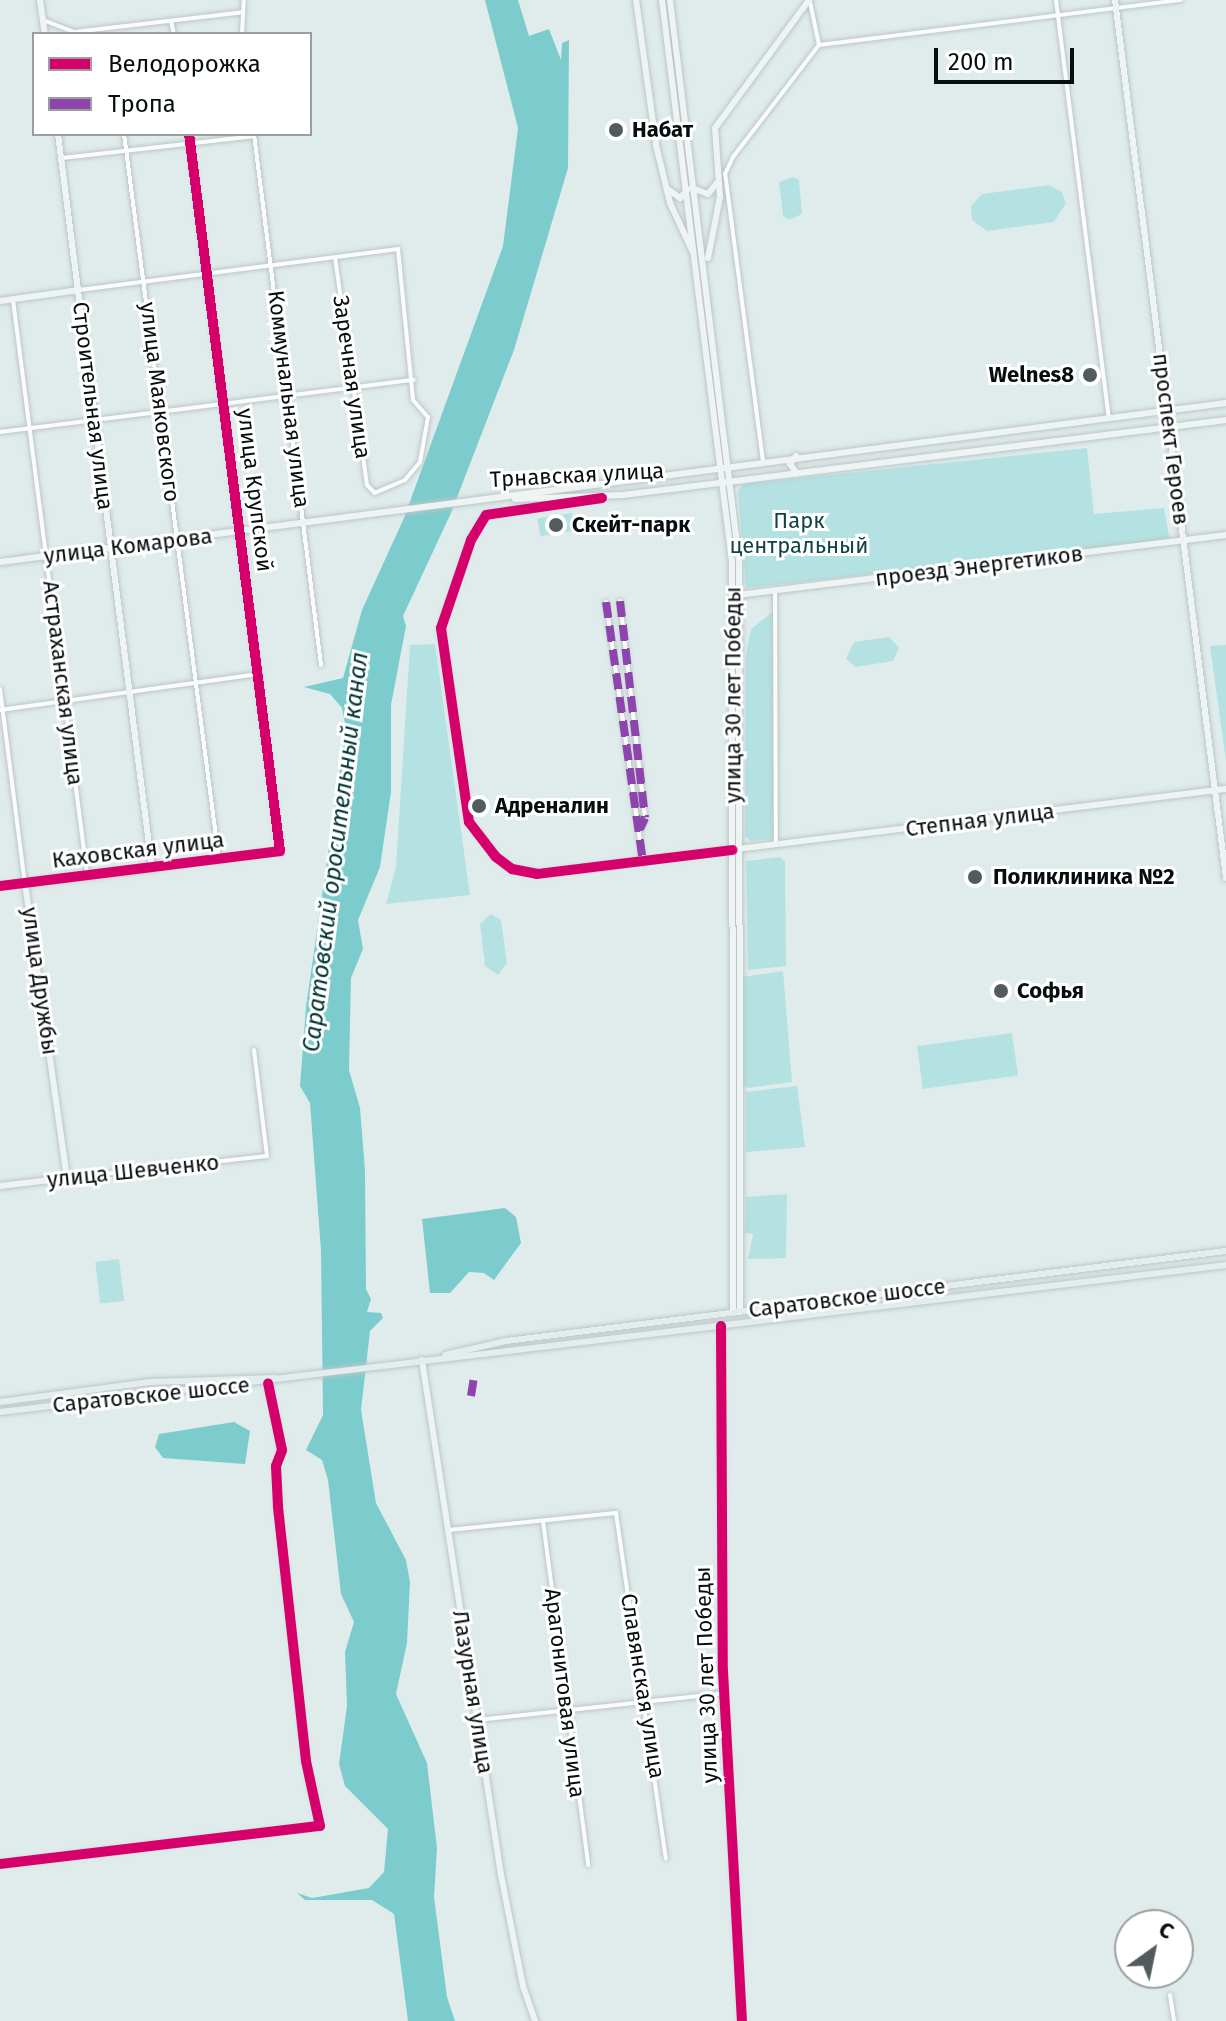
<!DOCTYPE html>
<html>
<head>
<meta charset="utf-8">
<style>
	body { margin:0 }
	#map { position:relative; width:1226px; height:2021px; overflow:hidden; background:#e0ecec; font-family:"Fira Sans",sans-serif }
	div>[style] { position:absolute }
	[style*='--x'] { left:calc(var(--x)*1px); top:calc(var(--y)*1px); width:calc(var(--w)*1px); rotate:calc(var(--a)*1deg) }
	.green>* { inset:0; background:#b4e2e2; transform-origin:0 0 }
	.water>* { inset:0; background:#7dcccd }
	.roads { filter:drop-shadow(0 0 2px #bdc6c6) drop-shadow(0 0 2px #bdc6c6) }
	.street>* { height:4px; margin:-2px; padding:0 2px; transform-origin:2px; border-radius:2px; background:#fafcfc }
	.secondary>* { height:6px; margin:-3px; padding:0 3px; transform-origin:3px; border-radius:3px; background:#eef4f4 }
	.primary>* { height:6px; margin:-3px; padding:0 3px; transform-origin:3px; border-radius:3px; background:#e3eded }
	.quiet>* { height:8px; margin-top:-4px; transform-origin:0; background:repeating-linear-gradient(90deg,#8e44ad 0 16px,transparent 0 24px) }
	.cycleway>* { height:10px; margin:-5px; padding:0 5px; transform-origin:5px; border-radius:5px; background:#d6006c }
	.dots>* { width:22px; height:22px; translate:-50% -50%; box-sizing:border-box; border:4px solid #fff; border-radius:50% }
	span { translate:-50% -50%; white-space:nowrap; text-align:center; line-height:1.15; -webkit-text-stroke:6px #fff; paint-order:stroke }
	.poi-label { font-size:22px; color:#070e0e; font-weight:700 }
	.left { translate:0 -50%; text-align:left }
	.right { translate:-100% -50%; text-align:right }
	.street-label { font-size:22px; color:#070e0e }
	.park-label { font-size:22px; color:#114344 }
	.water-label { font-size:24px; color:#003434; font-style:italic }
	.legend { position:absolute; left:32px; top:32px; width:280px; height:104px; box-sizing:border-box; background:#fff; border:2px solid #9c9f9f; margin:0; padding:10px 14px; list-style:none; font-size:24px; color:#070e0e }
	.legend li { display:flex; align-items:center; gap:16px; height:40px }
	.legend b { width:40px; border:2px solid #9c9f9f }
	.north { position:absolute; left:1114px; top:1909px; width:80px; height:80px; box-sizing:border-box; background:#fff; border:2px solid #9c9f9f; border-radius:50%; rotate:33deg; font-size:22px; font-weight:700; line-height:32px; text-align:center; color:#070e0e }
	.north::after { content:''; display:block; margin:auto; width:28px; height:36px; background:#535c5c; clip-path:polygon(50% 0,100% 100%,50% 72%,0 100%) }
	.scale { position:absolute; left:934px; top:48px; width:140px; height:36px; box-sizing:border-box; border:4px solid #070e0e; border-top:0; padding-left:10px; font-size:24px; line-height:28px; white-space:nowrap; color:#070e0e; -webkit-text-stroke:6px #fff; paint-order:stroke }
</style>
</head>
<body>
<div id="map">
	<div class="green">
		<div style="clip-path:polygon(793px 177px,799px 180px,802px 214px,789px 220px,783px 216px,779px 182px)"></div>
		<div style="clip-path:polygon(1049px 185px,1062px 192px,1066px 203px,1054px 222px,987px 231px,972px 220px,971px 206px,982px 194px)"></div>
		<div style="clip-path:polygon(1087px 448px,1094px 514px,1164px 508px,1170px 541px,746px 588px,738px 491px,743px 484px)"></div>
		<div style="left:572px;top:513px;width:18px;height:35px;rotate:81deg"></div>
		<div style="clip-path:polygon(774px 611px,774px 839px,751px 841px,745px 837px,746px 655px,751px 629px)"></div>
		<div style="clip-path:polygon(889px 637px,899px 648px,893px 661px,856px 667px,846px 659px,854px 642px)"></div>
		<div style="clip-path:polygon(435px 644px,470px 895px,386px 904px,396px 867px,410px 645px)"></div>
		<div style="clip-path:polygon(1226px 645px,1226px 761px,1210px 646px)"></div>
		<div style="clip-path:polygon(780px 857px,785px 862px,786px 966px,748px 970px,746px 861px)"></div>
		<div style="clip-path:polygon(491px 914px,501px 920px,507px 963px,498px 975px,485px 966px,480px 924px)"></div>
		<div style="clip-path:polygon(783px 971px,792px 1082px,748px 1088px,743px 1085px,743px 977px)"></div>
		<div style="left:1012px;top:1033px;width:43px;height:96px;rotate:82deg"></div>
		<div style="clip-path:polygon(797px 1086px,805px 1147px,746px 1152px,746px 1092px)"></div>
		<div style="clip-path:polygon(787px 1194px,786px 1258px,748px 1259px,753px 1234px,745px 1233px,746px 1197px)"></div>
		<div style="left:119px;top:1259px;width:42px;height:24px;rotate:83deg"></div>
	</div>
	<div class="water">
		<div style="clip-path:polygon(485px 0,518px 0,529px 36px,549px 29px,561px 60px,562px 43px,569px 40px,568px 168px,514px 350px,451px 513px,403px 616px,406px 626px,391px 705px,391px 792px,380px 867px,358px 920px,363px 949px,351px 978px,349px 1070px,360px 1108px,365px 1171px,366px 1289px,371px 1299px,367px 1312px,381px 1313px,383px 1318px,370px 1331px,361px 1410px,376px 1503px,406px 1560px,410px 1582px,407px 1643px,396px 1694px,427px 1763px,437px 1848px,434px 1897px,447px 1997px,455px 2021px,408px 2021px,394px 1914px,372px 1900px,305px 1900px,297px 1893px,312px 1898px,369px 1888px,384px 1872px,388px 1829px,345px 1786px,339px 1764px,347px 1706px,345px 1652px,354px 1622px,341px 1594px,328px 1480px,322px 1460px,306px 1450px,323px 1415px,321px 1251px,310px 1103px,300px 1086px,306px 1007px,346px 729px,342px 708px,330px 694px,304px 687px,343px 678px,362px 610px,404px 518px,503px 246px,518px 128px)"></div>
		<div style="clip-path:polygon(505px 1208px,516px 1217px,521px 1243px,494px 1280px,484px 1273px,469px 1272px,450px 1293px,430px 1293px,422px 1219px)"></div>
		<div style="clip-path:polygon(234px 1422px,250px 1431px,245px 1464px,163px 1458px,155px 1447px,159px 1434px)"></div>
	</div>
	<div class="roads">
		<div class="street">
			<div style="--x:1056;--y:0;--w:421;--a:82.8"></div>
			<div style="--x:43;--y:20;--w:33;--a:21"></div>
			<div style="--x:74;--y:32;--w:170;--a:-6.7"></div>
			<div style="--x:171;--y:21;--w:13;--a:77"></div>
			<div style="--x:242;--y:34;--w:34;--a:-87"></div>
			<div style="--x:819;--y:45;--w:365;--a:-7.1"></div>
			<div style="--x:124;--y:134;--w:732;--a:82.54"></div>
			<div style="--x:254;--y:134;--w:535;--a:82.81"></div>
			<div style="--x:62;--y:158;--w:193;--a:-6.5"></div>
			<div style="--x:79;--y:290;--w:322;--a:-7.3"></div>
			<div style="--x:398;--y:249;--w:152;--a:84.3"></div>
			<div style="--x:413;--y:400;--w:23;--a:49"></div>
			<div style="--x:428;--y:417;--w:46;--a:100.1"></div>
			<div style="--x:420;--y:462;--w:23;--a:130"></div>
			<div style="--x:405;--y:480;--w:33;--a:157"></div>
			<div style="--x:375;--y:493;--w:11;--a:-135"></div>
			<div style="--x:367;--y:485;--w:229;--a:-98"></div>
			<div style="--x:13;--y:300;--w:579;--a:82.65"></div>
			<div style="--x:0;--y:432;--w:417;--a:-7.2"></div>
			<div style="--x:763;--y:461;--w:290;--a:-97.5"></div>
			<div style="--x:725;--y:174;--w:19;--a:-65"></div>
			<div style="--x:733;--y:157;--w:141;--a:-52.5"></div>
			<div style="--x:819;--y:45;--w:44;--a:-101.8"></div>
			<div style="--x:599;--y:498;--w:114;--a:171.4"></div>
			<div style="--x:486;--y:515;--w:29;--a:121"></div>
			<div style="--x:471;--y:540;--w:93;--a:108.8"></div>
			<div style="--x:441;--y:628;--w:196;--a:81.8"></div>
			<div style="--x:469;--y:822;--w:44;--a:52.4"></div>
			<div style="--x:496;--y:857;--w:20;--a:37"></div>
			<div style="--x:512;--y:869;--w:25;--a:11"></div>
			<div style="--x:537;--y:874;--w:195;--a:-7.1"></div>
			<div style="--x:775;--y:591;--w:254;--a:89.8"></div>
			<div style="--x:620;--y:601;--w:218;--a:83.4"></div>
			<div style="--x:645;--y:818;--w:12;--a:114"></div>
			<div style="--x:606;--y:602;--w:264;--a:81.9"></div>
			<div style="--x:0;--y:689;--w:196;--a:82.7"></div>
			<div style="--x:25;--y:883;--w:25;--a:173"></div>
			<div style="--x:0;--y:710;--w:261;--a:-7.9"></div>
			<div style="--x:152;--y:868;--w:129;--a:-7.6"></div>
			<div style="--x:280;--y:851;--w:723;--a:-97.23"></div>
			<div style="--x:67;--y:1178;--w:201;--a:-6.3"></div>
			<div style="--x:267;--y:1156;--w:107;--a:-97"></div>
			<div style="--x:721;--y:1326;--w:345;--a:89.7"></div>
			<div style="--x:723;--y:1671;--w:351;--a:86.9"></div>
			<div style="--x:543;--y:1521;--w:347;--a:82.5"></div>
			<div style="--x:448;--y:1530;--w:169;--a:-5.8"></div>
			<div style="--x:616;--y:1513;--w:349;--a:81.8"></div>
			<div style="--x:477;--y:1720;--w:249;--a:-6.2"></div>
			<div style="--x:0;--y:1864;--w:322;--a:-6.8"></div>
			<div style="--x:320;--y:1826;--w:66;--a:-102.2"></div>
			<div style="--x:306;--y:1761;--w:257;--a:-96.3"></div>
			<div style="--x:278;--y:1506;--w:40;--a:-92.9"></div>
			<div style="--x:276;--y:1466;--w:17;--a:-69"></div>
			<div style="--x:282;--y:1450;--w:68;--a:-101.8"></div>
			<div style="--x:1170;--y:1995;--w:26;--a:81"></div>
		</div>
		<div class="secondary">
			<div style="--x:40;--y:0;--w:34;--a:82"></div>
			<div style="--x:636;--y:0;--w:146;--a:82.1"></div>
			<div style="--x:656;--y:145;--w:60;--a:76.4"></div>
			<div style="--x:670;--y:203;--w:54;--a:64.9"></div>
			<div style="--x:662;--y:0;--w:566;--a:82.9"></div>
			<div style="--x:732;--y:562;--w:751;--a:89.92"></div>
			<div style="--x:670;--y:0;--w:564;--a:82.98"></div>
			<div style="--x:739;--y:560;--w:752;--a:89.92"></div>
			<div style="--x:1115;--y:0;--w:885;--a:82.79"></div>
			<div style="--x:695;--y:189;--w:14;--a:21"></div>
			<div style="--x:708;--y:194;--w:14;--a:-51"></div>
			<div style="--x:669;--y:190;--w:14;--a:36"></div>
			<div style="--x:680;--y:198;--w:12;--a:-48"></div>
			<div style="--x:708;--y:258;--w:62;--a:-78.9"></div>
			<div style="--x:720;--y:197;--w:69;--a:-94.1"></div>
			<div style="--x:715;--y:128;--w:159;--a:-53.7"></div>
			<div style="--x:0;--y:301;--w:80;--a:-7.9"></div>
			<div style="--x:796;--y:456;--w:10;--a:127"></div>
			<div style="--x:790;--y:464;--w:12;--a:55"></div>
			<div style="--x:515;--y:499;--w:108;--a:-2.1"></div>
			<div style="--x:623;--y:495;--w:608;--a:-7.09"></div>
			<div style="--x:0;--y:562;--w:1236;--a:-7.39"></div>
			<div style="--x:737;--y:595;--w:493;--a:-7"></div>
			<div style="--x:737;--y:849;--w:493;--a:-7"></div>
			<div style="--x:0;--y:1186;--w:67;--a:-6.8"></div>
			<div style="--x:67;--y:1178;--w:298;--a:-98.1"></div>
			<div style="--x:25;--y:883;--w:128;--a:-6.7"></div>
			<div style="--x:152;--y:868;--w:740;--a:-97.3"></div>
			<div style="--x:422;--y:1360;--w:521;--a:81.28"></div>
			<div style="--x:501;--y:1875;--w:113;--a:78.8"></div>
			<div style="--x:523;--y:1986;--w:37;--a:71"></div>
		</div>
		<div class="primary">
			<div style="--x:445;--y:1355;--w:63;--a:-12.9"></div>
			<div style="--x:506;--y:1341;--w:726;--a:-7.13"></div>
			<div style="--x:0;--y:1402;--w:151;--a:-7.6"></div>
			<div style="--x:150;--y:1382;--w:125;--a:-1.8"></div>
			<div style="--x:0;--y:1412;--w:1235;--a:-6.84"></div>
		</div>
	</div>
	<div class="quiet">
		<div style="--x:620;--y:601;--w:218;--a:83.4"></div>
		<div style="--x:645;--y:818;--w:12;--a:114"></div>
		<div style="--x:606;--y:602;--w:264;--a:81.9"></div>
		<div style="--x:471;--y:1396;--w:19;--a:-81"></div>
	</div>
	<div class="cycleway">
		<div style="--x:602;--y:498;--w:117;--a:171.7"></div>
		<div style="--x:486;--y:515;--w:29;--a:121"></div>
		<div style="--x:471;--y:540;--w:93;--a:108.8"></div>
		<div style="--x:441;--y:628;--w:196;--a:81.8"></div>
		<div style="--x:469;--y:822;--w:44;--a:52.4"></div>
		<div style="--x:496;--y:857;--w:20;--a:37"></div>
		<div style="--x:512;--y:869;--w:25;--a:11"></div>
		<div style="--x:537;--y:874;--w:197;--a:-7"></div>
		<div style="--x:0;--y:886;--w:282;--a:-7.1"></div>
		<div style="--x:280;--y:851;--w:723;--a:-97.23"></div>
		<div style="--x:721;--y:1326;--w:345;--a:89.7"></div>
		<div style="--x:723;--y:1671;--w:351;--a:86.9"></div>
		<div style="--x:0;--y:1864;--w:322;--a:-6.8"></div>
		<div style="--x:320;--y:1826;--w:66;--a:-102.2"></div>
		<div style="--x:306;--y:1761;--w:257;--a:-96.3"></div>
		<div style="--x:278;--y:1506;--w:40;--a:-92.9"></div>
		<div style="--x:276;--y:1466;--w:17;--a:-69"></div>
		<div style="--x:282;--y:1450;--w:68;--a:-101.8"></div>
	</div>
	<div class="dots">
		<div style="left:616px;top:130px;background:#535c5c"></div>
		<div style="left:1090px;top:375px;background:#535c5c"></div>
		<div style="left:556px;top:525px;background:#535c5c"></div>
		<div style="left:479px;top:806px;background:#535c5c"></div>
		<div style="left:975px;top:877px;background:#535c5c"></div>
		<div style="left:1001px;top:991px;background:#535c5c"></div>
	</div>
	<div class="poi-label">
		<span class="left" style="left:632px;top:130px">Набат</span>
		<span class="right" style="left:1074px;top:375px">Welnes8</span>
		<span class="left" style="left:572px;top:525px">Скейт-парк</span>
		<span class="left" style="left:495px;top:806px">Адреналин</span>
		<span class="left" style="left:993px;top:877px">Поликлиника №2</span>
		<span class="left" style="left:1017px;top:991px">Софья</span>
	</div>
	<div class="street-label">
		<span style="left:352px;top:377px;rotate:82deg">Заречная улица</span>
		<span style="left:289px;top:399px;rotate:83deg">Коммунальная улица</span>
		<span style="left:160px;top:402px;rotate:83deg">улица Маяковского</span>
		<span style="left:93px;top:406px;rotate:83deg">Строительная улица</span>
		<span style="left:1171px;top:439px;rotate:83deg">проспект Героев</span>
		<span style="left:577px;top:475px;rotate:-3deg">Трнавская улица</span>
		<span style="left:255px;top:490px;rotate:83deg">улица Крупской</span>
		<span style="left:128px;top:546px;rotate:-7deg">улица Комарова</span>
		<span style="left:979px;top:566px;rotate:-7deg">проезд Энергетиков</span>
		<span style="left:63px;top:683px;rotate:83deg">Астраханская улица</span>
		<span style="left:733px;top:695px;rotate:-90deg">улица 30 лет Победы</span>
		<span style="left:980px;top:820px;rotate:-7deg">Степная улица</span>
		<span style="left:138px;top:850px;rotate:-7deg">Каховская улица</span>
		<span style="left:40px;top:981px;rotate:82deg">улица Дружбы</span>
		<span style="left:133px;top:1171px;rotate:-6deg">улица Шевченко</span>
		<span style="left:847px;top:1298px;rotate:-7deg">Саратовское шоссе</span>
		<span style="left:151px;top:1395px;rotate:-6deg">Саратовское шоссе</span>
		<span style="left:706px;top:1675px;rotate:-92deg">улица 30 лет Победы</span>
		<span style="left:643px;top:1686px;rotate:81deg">Славянская улица</span>
		<span style="left:473px;top:1692px;rotate:81deg">Лазурная улица</span>
		<span style="left:565px;top:1693px;rotate:83deg">Арагонитовая улица</span>
	</div>
	<div class="park-label">
		<span style="left:799px;top:533px">Парк<br>центральный</span>
	</div>
	<div class="water-label">
		<span style="left:336px;top:852px;rotate:-83deg">Саратовский оросительный канал</span>
	</div>
	<ul class="legend">
	<li><b style="height:10px;background:#d6006c"></b>Велодорожка</li>
	<li><b style="height:10px;background:#8e44ad"></b>Тропа</li>
	</ul>
	<div class="north">С</div>
	<div class="scale">200 m</div>
</div>
</body>
</html>
